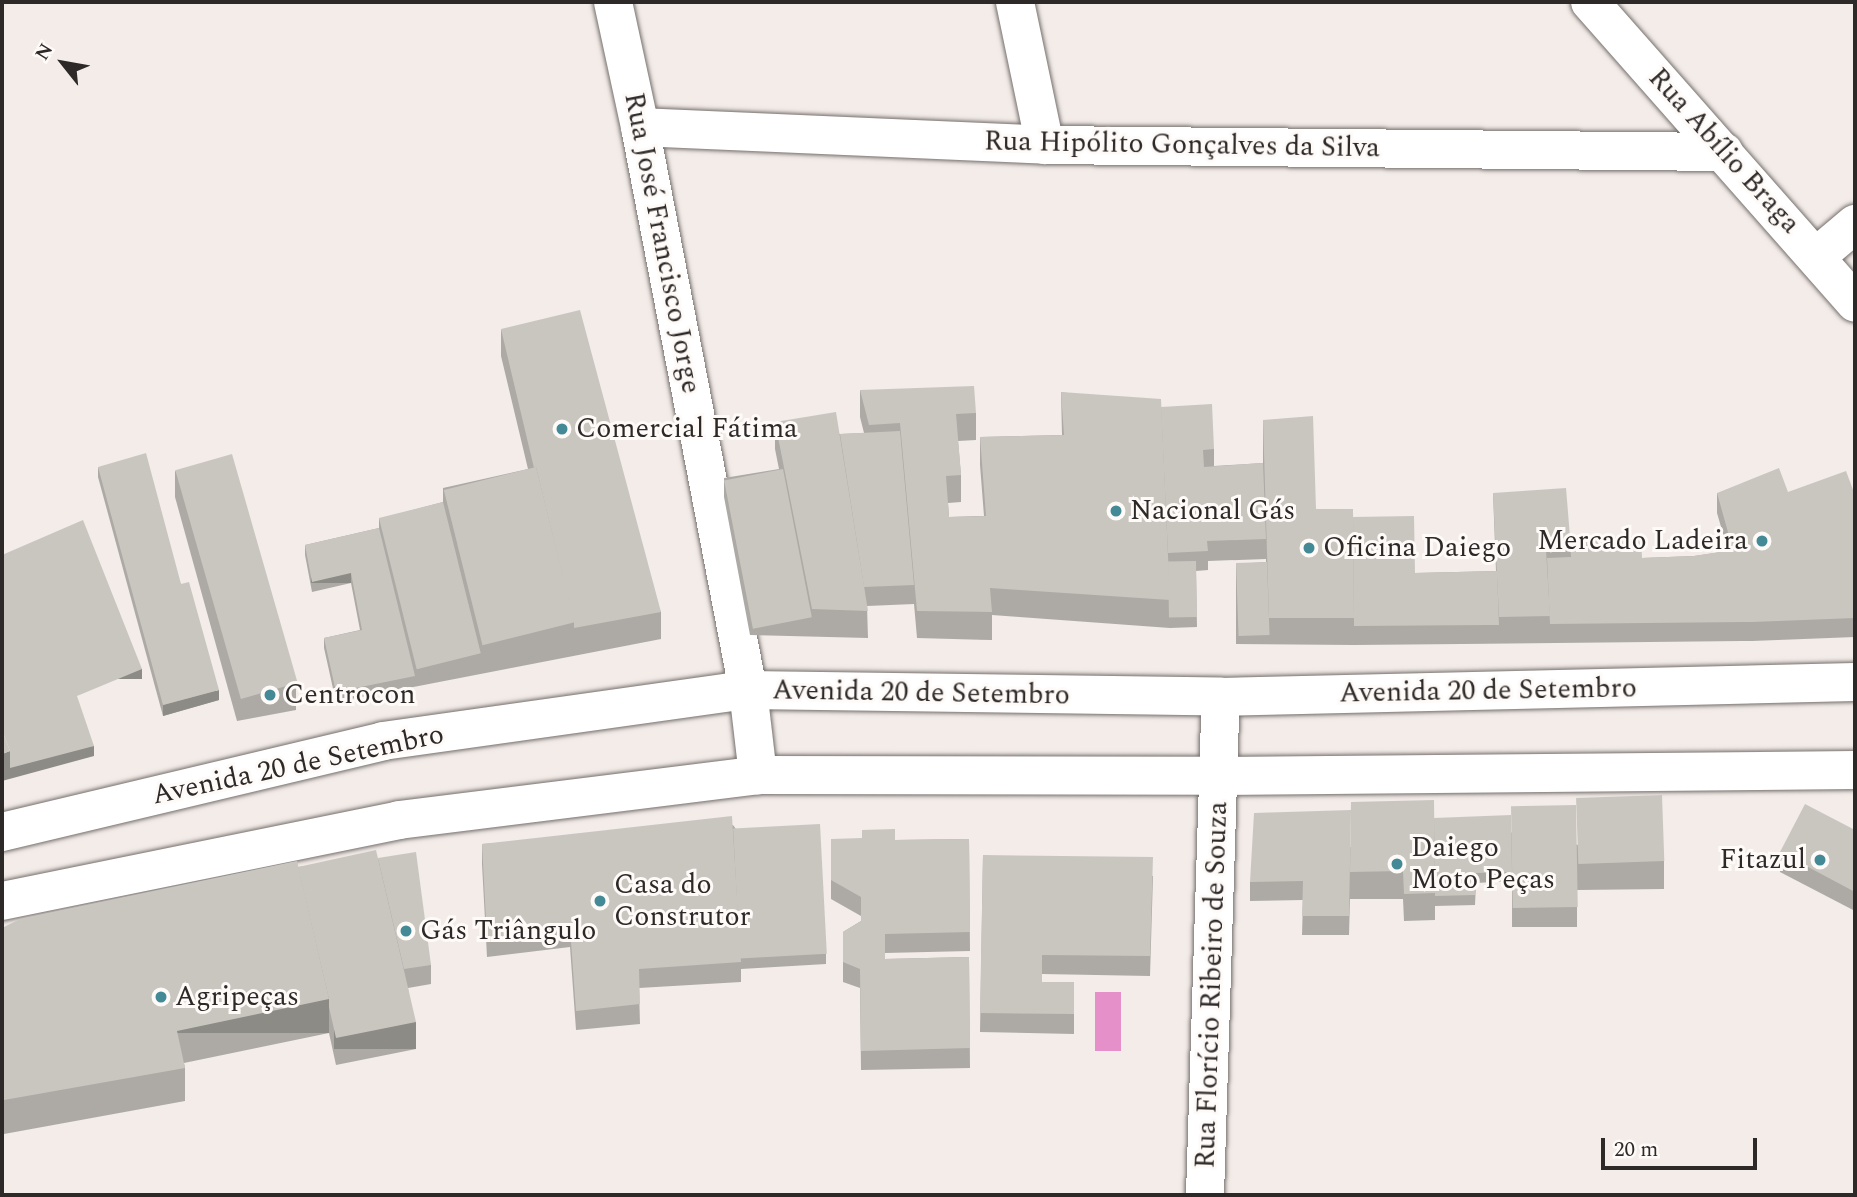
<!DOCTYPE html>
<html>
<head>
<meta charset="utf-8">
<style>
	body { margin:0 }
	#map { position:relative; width:1857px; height:1197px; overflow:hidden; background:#f3ece9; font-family:Spectral,serif }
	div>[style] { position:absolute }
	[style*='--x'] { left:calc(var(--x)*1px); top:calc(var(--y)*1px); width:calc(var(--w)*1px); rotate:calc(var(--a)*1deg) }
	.water>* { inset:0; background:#e590c9; transform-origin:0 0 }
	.roads { filter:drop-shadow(0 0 2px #756f6c) drop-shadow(0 0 2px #756f6c) }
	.minor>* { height:38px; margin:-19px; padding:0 19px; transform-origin:19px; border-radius:19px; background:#fff }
	.major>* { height:38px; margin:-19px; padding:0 19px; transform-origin:19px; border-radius:19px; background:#fff }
	.wall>* { inset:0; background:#adaaa5 }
	.shaded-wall>* { inset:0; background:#8d8b86; transform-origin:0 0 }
	.building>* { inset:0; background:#c9c6c0; transform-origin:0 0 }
	.dots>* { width:19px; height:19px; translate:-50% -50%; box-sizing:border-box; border:4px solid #fefaf8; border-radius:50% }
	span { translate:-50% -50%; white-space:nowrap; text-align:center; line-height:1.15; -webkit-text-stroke:6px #fefaf8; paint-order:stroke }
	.street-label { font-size:28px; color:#2c2928 }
	.poi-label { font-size:28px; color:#2c2928 }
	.left { translate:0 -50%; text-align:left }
	.right { translate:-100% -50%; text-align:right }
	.frame { position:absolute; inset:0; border:4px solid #2c2928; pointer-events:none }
	.north { position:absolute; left:28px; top:28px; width:70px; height:70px; -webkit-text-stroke:5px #fefaf8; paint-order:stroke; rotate:301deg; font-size:19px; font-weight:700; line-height:28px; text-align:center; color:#2c2928 }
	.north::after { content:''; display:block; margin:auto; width:24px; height:32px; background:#2c2928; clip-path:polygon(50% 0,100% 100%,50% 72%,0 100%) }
	.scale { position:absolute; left:1601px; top:1138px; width:156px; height:32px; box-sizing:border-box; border:4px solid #2c2928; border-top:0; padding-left:9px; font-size:21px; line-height:24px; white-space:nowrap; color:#2c2928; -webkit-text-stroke:5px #fefaf8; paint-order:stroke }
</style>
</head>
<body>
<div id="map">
	<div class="water">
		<div style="left:1095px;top:992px;width:26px;height:59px"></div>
	</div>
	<div class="roads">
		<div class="minor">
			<div style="--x:613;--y:2;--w:128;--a:77.8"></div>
			<div style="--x:640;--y:127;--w:573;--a:79.14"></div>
			<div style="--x:748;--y:690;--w:86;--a:83.3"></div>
			<div style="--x:1015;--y:2;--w:146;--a:78.2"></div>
			<div style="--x:1590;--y:2;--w:401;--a:48.6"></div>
			<div style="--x:640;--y:127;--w:405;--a:2.5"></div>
			<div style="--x:1045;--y:145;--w:679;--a:0.59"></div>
			<div style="--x:1817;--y:256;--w:50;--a:-40.1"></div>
			<div style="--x:1205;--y:1195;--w:498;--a:-88.2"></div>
		</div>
		<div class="major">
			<div style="--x:2;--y:832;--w:392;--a:-13.4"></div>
			<div style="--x:383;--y:741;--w:369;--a:-8"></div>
			<div style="--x:748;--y:690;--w:473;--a:0.8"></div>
			<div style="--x:1221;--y:697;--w:634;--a:-1.36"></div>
			<div style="--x:2;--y:901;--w:405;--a:-11.5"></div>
			<div style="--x:399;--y:820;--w:362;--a:-7.1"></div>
			<div style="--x:758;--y:775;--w:461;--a:0.1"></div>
			<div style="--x:1219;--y:776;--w:636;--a:-0.54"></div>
		</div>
	</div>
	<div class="wall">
		<div style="clip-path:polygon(501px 329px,661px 612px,661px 639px,336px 702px,324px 648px,324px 638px,360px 630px,351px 583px,312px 592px,305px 555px,305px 545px,379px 528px,379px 519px,443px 502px,443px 488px,528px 469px,501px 356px)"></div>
		<div style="clip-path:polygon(860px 390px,976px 413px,976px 440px,958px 441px,961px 475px,961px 502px,948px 503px,949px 517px,984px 516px,980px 465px,980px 437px,1062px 435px,1061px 392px,1161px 407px,1214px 449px,1214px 466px,1263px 463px,1263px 420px,1316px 509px,1353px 517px,1415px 573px,1496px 571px,1493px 493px,1570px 539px,1642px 558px,1694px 556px,1728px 551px,1717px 513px,1717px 493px,1788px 492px,1855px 495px,1855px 637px,1752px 641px,1354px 645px,1236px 644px,1236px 564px,1266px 562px,1266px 540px,1266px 559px,1208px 561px,1208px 570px,1196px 571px,1197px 627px,1170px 628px,992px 615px,992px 640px,917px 638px,914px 604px,867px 606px,868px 638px,750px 635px,724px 497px,724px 478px,779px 469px,775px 449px,775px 422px,840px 434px,864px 433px,860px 417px)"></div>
		<div style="clip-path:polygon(98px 467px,181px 584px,219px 700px,163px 716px,98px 477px)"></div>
		<div style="clip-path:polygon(175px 470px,296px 683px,296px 710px,237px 721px,175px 497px)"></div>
		<div style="clip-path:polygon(1434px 818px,1664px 861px,1664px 889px,1577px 890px,1577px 927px,1512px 927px,1512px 881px,1476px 883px,1475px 905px,1435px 906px,1435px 881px,1435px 920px,1404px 921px,1403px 899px,1350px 899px,1349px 935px,1302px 935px,1303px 900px,1250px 901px,1250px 882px)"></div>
		<div style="clip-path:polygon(733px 825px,826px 954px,826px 964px,741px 969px,741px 982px,639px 988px,640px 1024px,576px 1030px,570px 947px,487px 957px,482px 864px,482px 844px)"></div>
		<div style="clip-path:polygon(1855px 830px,1855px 911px,1780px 872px,1780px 852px)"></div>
		<div style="clip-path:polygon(831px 839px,895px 840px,969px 839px,970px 951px,885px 953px,885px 959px,969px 957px,970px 1068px,861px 1070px,860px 988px,843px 982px,843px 932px,861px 921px,861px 916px,831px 899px)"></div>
		<div style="clip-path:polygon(983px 855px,1153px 876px,1150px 976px,1042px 974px,1042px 982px,1074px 982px,1074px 1034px,980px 1032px)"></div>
		<div style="clip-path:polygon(378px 858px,431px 965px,431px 984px,408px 988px,416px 1049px,336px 1065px,329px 1033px,184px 1063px,185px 1068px,185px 1101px,4px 1134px,2px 1124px,2px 928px,298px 867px)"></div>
	</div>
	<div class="shaded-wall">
		<div style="left:351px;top:573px;width:10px;height:40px;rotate:90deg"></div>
		<div style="left:142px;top:669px;width:10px;height:70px;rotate:90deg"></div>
		<div style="clip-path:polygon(219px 690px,219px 700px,163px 716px,163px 705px)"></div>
		<div style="clip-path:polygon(94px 746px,94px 756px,2px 781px,2px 754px,10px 751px)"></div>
		<div style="left:329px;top:999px;width:34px;height:155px;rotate:90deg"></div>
		<div style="left:416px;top:1022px;width:27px;height:82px;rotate:90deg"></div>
	</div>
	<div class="building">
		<div style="clip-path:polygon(580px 310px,661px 612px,574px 628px,574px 622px,536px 467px,534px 468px,501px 329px)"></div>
		<div style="clip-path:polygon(974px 386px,976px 413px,956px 414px,961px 475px,946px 476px,949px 517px,986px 516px,980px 437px,1064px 435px,1061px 392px,1161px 399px,1170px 600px,990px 588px,992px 612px,917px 611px,900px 423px,869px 425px,860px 390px)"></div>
		<div style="clip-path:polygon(1212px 404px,1214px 449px,1203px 450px,1204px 467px,1263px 463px,1266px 539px,1207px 541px,1208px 551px,1168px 553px,1161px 407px)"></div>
		<div style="clip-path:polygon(836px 412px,868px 611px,812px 609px,775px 422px)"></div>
		<div style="clip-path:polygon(1313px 416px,1316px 509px,1353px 509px,1354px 618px,1269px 618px,1263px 420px)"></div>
		<div style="clip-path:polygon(900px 431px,914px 585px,864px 587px,840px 434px)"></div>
		<div style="clip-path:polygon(146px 453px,181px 584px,189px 582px,219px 690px,163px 705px,98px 467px)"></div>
		<div style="left:232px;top:454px;width:238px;height:59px;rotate:74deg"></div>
		<div style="left:536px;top:467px;width:160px;height:95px;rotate:76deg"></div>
		<div style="clip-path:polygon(1779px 468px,1788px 492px,1846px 471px,1855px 495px,1855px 618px,1752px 622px,1550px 624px,1547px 558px,1571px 557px,1570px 539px,1641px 536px,1642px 558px,1694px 556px,1733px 550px,1717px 493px)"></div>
		<div style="left:783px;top:469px;width:151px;height:60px;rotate:79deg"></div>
		<div style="clip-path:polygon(1566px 488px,1571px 549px,1546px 550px,1550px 616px,1499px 617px,1493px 493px)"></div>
		<div style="left:443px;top:502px;width:156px;height:66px;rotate:76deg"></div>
		<div style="clip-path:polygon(1414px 516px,1415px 573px,1497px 571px,1499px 625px,1354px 626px,1353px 517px)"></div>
		<div style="clip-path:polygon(83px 520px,142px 669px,77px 696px,94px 746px,10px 768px,10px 751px,2px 730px,2px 555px)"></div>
		<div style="clip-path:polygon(379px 528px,415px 676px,336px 692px,324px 638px,362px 630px,351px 573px,312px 582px,305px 545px)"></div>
		<div style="left:1196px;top:561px;width:56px;height:28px;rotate:89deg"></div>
		<div style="left:1267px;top:562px;width:73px;height:31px;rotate:88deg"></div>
		<div style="clip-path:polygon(2px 730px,10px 751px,2px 754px)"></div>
		<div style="left:1662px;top:795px;width:66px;height:86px;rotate:88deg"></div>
		<div style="clip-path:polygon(1434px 800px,1435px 893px,1404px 894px,1403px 871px,1350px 872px,1351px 802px)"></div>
		<div style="clip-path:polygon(1805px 804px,1855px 830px,1855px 892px,1780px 852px)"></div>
		<div style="left:1576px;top:805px;width:102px;height:65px;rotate:89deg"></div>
		<div style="clip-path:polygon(1351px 810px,1349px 916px,1302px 916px,1303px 881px,1250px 882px,1254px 813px)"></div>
		<div style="clip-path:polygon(1511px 815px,1512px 872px,1476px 873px,1475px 895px,1435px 896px,1434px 818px)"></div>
		<div style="clip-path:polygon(732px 816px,741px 962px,639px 969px,640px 1004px,576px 1011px,570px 928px,487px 938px,482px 844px)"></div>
		<div style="left:820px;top:824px;width:130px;height:87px;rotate:87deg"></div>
		<div style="clip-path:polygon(895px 829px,895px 840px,969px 839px,970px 932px,885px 934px,885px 959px,969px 957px,970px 1048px,861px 1051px,860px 969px,843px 962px,843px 932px,861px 921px,861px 897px,831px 880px,831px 839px,862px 838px,862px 830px)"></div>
		<div style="clip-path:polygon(376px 850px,416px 1022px,336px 1038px,329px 1007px,329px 999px,298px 867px)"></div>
		<div style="clip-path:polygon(416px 852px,431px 965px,404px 969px,378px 858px)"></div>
		<div style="clip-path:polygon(983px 855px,1153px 857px,1150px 956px,1042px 955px,1042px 982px,1074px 982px,1074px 1014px,980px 1013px)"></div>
		<div style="clip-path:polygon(297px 861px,329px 999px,177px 1031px,185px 1068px,4px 1100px,2px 1091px,2px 928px,20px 919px)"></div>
	</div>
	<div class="dots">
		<div style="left:562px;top:429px;background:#448a96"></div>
		<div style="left:1116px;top:511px;background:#448a96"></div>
		<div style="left:1762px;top:541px;background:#448a96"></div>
		<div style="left:1309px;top:548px;background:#448a96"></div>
		<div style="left:270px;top:695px;background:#448a96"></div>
		<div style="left:1820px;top:860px;background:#448a96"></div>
		<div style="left:1397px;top:864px;background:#448a96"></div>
		<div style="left:600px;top:901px;background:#448a96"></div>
		<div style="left:406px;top:931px;background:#448a96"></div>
		<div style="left:161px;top:997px;background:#448a96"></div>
	</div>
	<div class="street-label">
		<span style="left:1182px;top:145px;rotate:1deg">Rua Hipólito Gonçalves da Silva</span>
		<span style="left:1724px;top:151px;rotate:48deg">Rua Abílio Braga</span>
		<span style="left:662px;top:243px;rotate:79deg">Rua José Francisco Jorge</span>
		<span style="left:1488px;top:691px;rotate:-1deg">Avenida 20 de Setembro</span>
		<span style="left:921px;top:693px;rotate:1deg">Avenida 20 de Setembro</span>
		<span style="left:298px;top:765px;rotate:-12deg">Avenida 20 de Setembro</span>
		<span style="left:1212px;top:985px;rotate:-88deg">Rua Florício Ribeiro de Souza</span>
	</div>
	<div class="poi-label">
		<span class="left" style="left:576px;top:429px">Comercial Fátima</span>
		<span class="left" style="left:1130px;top:511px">Nacional Gás</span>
		<span class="right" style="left:1748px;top:541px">Mercado Ladeira</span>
		<span class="left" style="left:1323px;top:548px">Oficina Daiego</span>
		<span class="left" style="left:284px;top:695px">Centrocon</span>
		<span class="left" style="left:1411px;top:864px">Daiego<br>Moto Peças</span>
		<span class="right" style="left:1806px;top:860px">Fitazul</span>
		<span class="left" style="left:614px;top:901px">Casa do<br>Construtor</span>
		<span class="left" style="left:420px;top:931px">Gás Triângulo</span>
		<span class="left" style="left:175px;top:997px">Agripeças</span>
	</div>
	<div class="frame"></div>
	<div class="north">N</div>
	<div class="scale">20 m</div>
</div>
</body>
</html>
